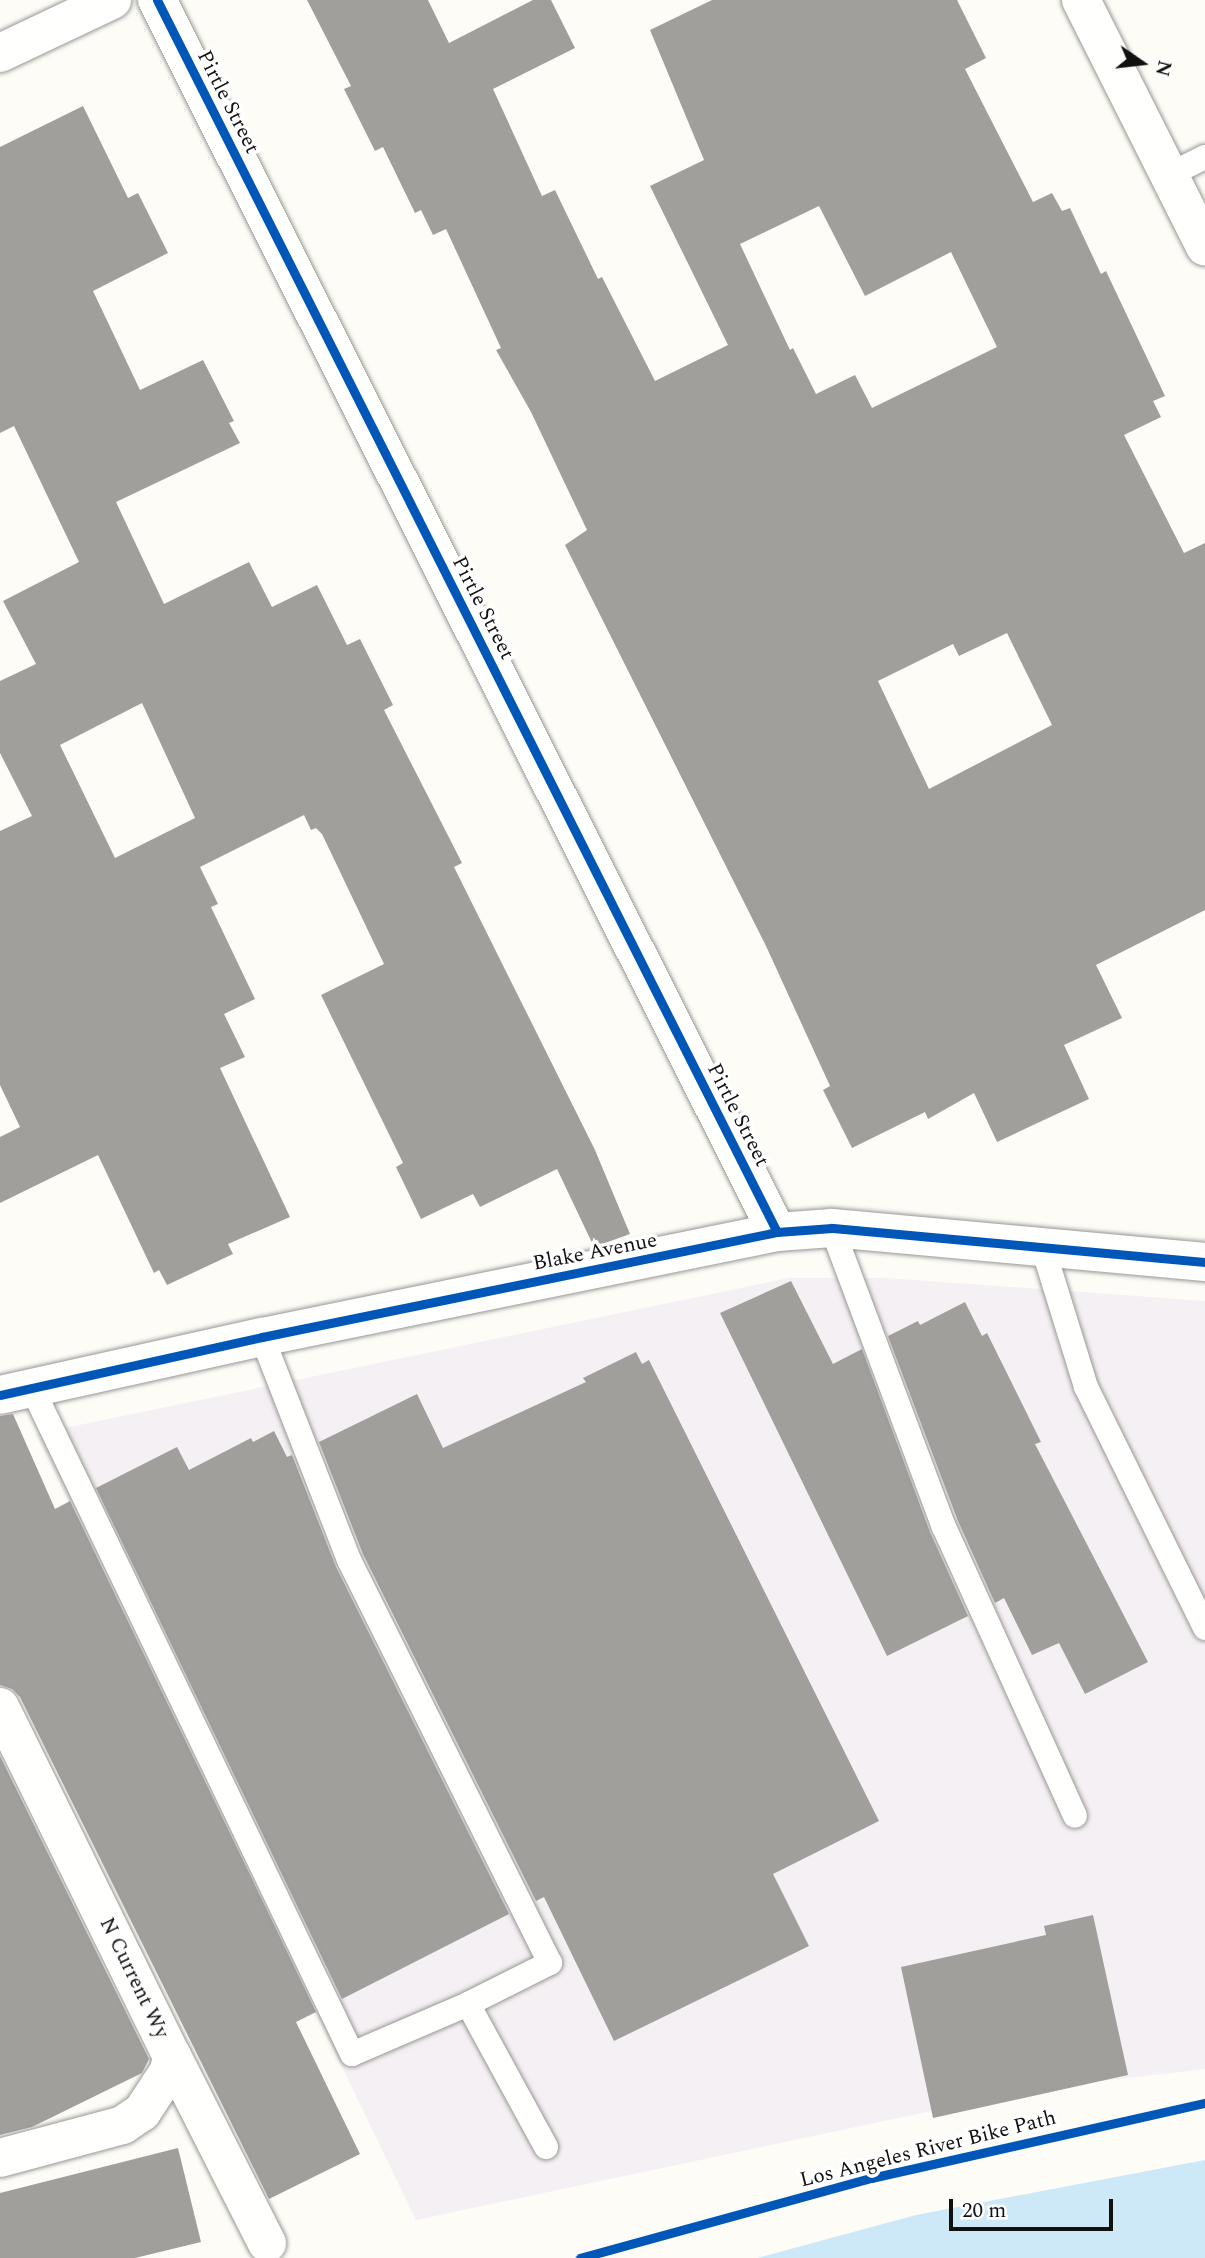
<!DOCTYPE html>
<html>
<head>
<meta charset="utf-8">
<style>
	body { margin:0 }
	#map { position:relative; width:1205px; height:2258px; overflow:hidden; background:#fdfcf7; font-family:Spectral,serif }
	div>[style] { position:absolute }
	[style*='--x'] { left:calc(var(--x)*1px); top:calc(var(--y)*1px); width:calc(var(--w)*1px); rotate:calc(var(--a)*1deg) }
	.industrial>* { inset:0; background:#f5f0f3 }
	.water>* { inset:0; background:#cde8f7 }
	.building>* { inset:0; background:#a19f9c }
	.roads { filter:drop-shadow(0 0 2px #979795) drop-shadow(0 0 2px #979795) }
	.service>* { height:24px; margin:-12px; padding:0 12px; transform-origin:12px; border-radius:12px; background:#fffffe }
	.minor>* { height:38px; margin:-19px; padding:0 19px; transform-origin:19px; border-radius:19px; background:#fffffe }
	.cycleway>* { height:9px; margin:-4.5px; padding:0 4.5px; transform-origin:4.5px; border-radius:4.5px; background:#0057b8 }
	span { translate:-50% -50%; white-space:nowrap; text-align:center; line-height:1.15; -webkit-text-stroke:7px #fff; paint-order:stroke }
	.street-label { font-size:21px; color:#111 }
	.north { position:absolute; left:1107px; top:28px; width:70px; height:70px; -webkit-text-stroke:5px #fff; paint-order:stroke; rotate:104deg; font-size:19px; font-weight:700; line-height:28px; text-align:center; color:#111 }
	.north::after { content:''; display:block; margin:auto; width:24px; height:32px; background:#111; clip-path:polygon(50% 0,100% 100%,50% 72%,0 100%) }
	.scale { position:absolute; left:949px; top:2199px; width:164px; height:32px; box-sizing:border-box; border:4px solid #111; border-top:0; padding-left:9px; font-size:21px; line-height:24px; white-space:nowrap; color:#111; -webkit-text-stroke:5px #fff; paint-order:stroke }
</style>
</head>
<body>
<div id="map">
	<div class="industrial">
		<div style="clip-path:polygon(789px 1278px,886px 1278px,1205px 1301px,1205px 2069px,1040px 2088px,416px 2220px,36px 1434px)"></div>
	</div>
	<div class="water">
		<div style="clip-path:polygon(1205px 2160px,1205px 2258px,757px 2258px,916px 2215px)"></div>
	</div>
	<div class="building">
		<div style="clip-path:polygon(evenodd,307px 0,428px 0,449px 43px,533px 0,551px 0,575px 48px,493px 89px,542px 196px,555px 190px,598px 279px,602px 277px,655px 381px,728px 345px,650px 186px,704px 160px,650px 30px,712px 0,957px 0,986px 58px,965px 69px,1033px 202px,1052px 193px,1062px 211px,1070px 208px,1101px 274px,1106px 271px,1165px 396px,1153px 401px,1161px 417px,1124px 435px,1184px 553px,1205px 543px,1205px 910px,1096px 965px,1122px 1018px,1064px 1045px,1089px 1099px,997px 1142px,974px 1093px,928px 1119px,925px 1112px,852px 1148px,823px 1090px,830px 1086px,766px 946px,565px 545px,587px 530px,531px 412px,496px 350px,501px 348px,446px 229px,433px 235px,421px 210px,415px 213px,383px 147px,375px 151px,344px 89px,351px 86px,307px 0,819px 206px,865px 296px,951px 252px,997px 347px,872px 408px,855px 375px,816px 394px,793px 348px,790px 350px,740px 244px,819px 206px,307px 0,1007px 633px,1052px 725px,929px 789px,878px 681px,953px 644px,959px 656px,1007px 633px)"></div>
		<div style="clip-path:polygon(evenodd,83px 106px,128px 198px,138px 193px,168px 253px,93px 291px,140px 390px,203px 360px,234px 421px,229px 423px,240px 443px,116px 502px,164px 604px,249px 562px,272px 607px,317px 585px,347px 645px,360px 639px,393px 705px,384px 710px,462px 863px,454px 867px,595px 1150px,630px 1234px,594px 1247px,557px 1169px,480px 1207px,473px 1194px,421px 1219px,396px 1167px,403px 1163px,321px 995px,384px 964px,322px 834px,316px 828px,311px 830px,304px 815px,200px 867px,218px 904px,211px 907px,255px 999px,224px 1014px,245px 1057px,220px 1068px,290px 1217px,228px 1244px,233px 1254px,167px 1285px,159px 1270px,154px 1273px,98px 1155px,0 1203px,0 1137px,20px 1127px,0 1085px,0 831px,32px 816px,0 753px,0 681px,36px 664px,3px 601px,79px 562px,14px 426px,0 433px,0 147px,83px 106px,142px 703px,195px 818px,115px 858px,60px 745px,142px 703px)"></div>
		<div style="clip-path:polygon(791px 1281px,833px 1364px,862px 1349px,930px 1532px,968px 1616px,887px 1656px,720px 1313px)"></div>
		<div style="clip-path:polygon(965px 1302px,982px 1336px,987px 1333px,1041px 1442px,1035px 1444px,1148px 1662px,1085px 1694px,1059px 1643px,1032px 1655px,1004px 1598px,995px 1603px,958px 1521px,888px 1336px,918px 1321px,920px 1325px)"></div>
		<div style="clip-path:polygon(636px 1352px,642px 1364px,649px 1360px,879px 1821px,773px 1874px,809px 1946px,614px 2041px,544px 1897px,536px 1901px,363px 1554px,319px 1442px,417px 1394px,443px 1448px,586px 1382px,583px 1378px)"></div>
		<div style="clip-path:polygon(13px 1414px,55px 1509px,70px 1501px,316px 2012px,296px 2022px,360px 2154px,269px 2199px,20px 1697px,12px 1689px,0 1685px,0 1416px)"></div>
		<div style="clip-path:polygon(274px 1431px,287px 1457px,292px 1455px,336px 1567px,509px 1914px,342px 1999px,96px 1488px,177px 1447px,189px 1470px,251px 1438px,253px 1442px)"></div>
		<div style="clip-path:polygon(0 1756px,149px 2059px,142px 2073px,32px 2127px,0 2135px)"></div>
		<div style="clip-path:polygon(1093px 1915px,1128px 2075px,933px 2118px,901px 1967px,1046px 1935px,1044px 1926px)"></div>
		<div style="clip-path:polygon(178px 2148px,201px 2242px,135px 2258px,0 2258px,0 2193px)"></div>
	</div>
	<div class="roads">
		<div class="service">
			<div style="--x:1169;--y:175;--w:40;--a:-26.6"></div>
			<div style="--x:832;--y:1228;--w:319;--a:69.5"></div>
			<div style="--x:944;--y:1527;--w:317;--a:65.6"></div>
			<div style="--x:1043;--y:1248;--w:145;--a:72.8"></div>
			<div style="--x:1086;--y:1387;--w:269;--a:63.7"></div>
			<div style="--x:32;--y:1388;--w:739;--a:64.34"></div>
			<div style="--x:352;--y:2054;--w:126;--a:-23.3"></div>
			<div style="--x:468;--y:2004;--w:92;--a:-26.6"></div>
			<div style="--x:550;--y:1963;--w:450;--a:-116.5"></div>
			<div style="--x:349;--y:1560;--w:239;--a:-111.3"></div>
			<div style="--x:468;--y:2004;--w:163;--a:61.4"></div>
		</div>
		<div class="minor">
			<div style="--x:157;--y:0;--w:1379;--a:63.29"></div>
			<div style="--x:1081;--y:0;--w:276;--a:63.3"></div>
			<div style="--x:0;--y:53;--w:124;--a:-25.3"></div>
			<div style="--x:0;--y:1395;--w:268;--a:-12.5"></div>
			<div style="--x:262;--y:1337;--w:526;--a:-11.52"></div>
			<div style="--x:777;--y:1232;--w:55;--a:-4.2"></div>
			<div style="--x:832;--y:1228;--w:375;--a:5.2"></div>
			<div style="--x:0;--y:1707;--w:389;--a:63.8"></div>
			<div style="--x:172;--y:2056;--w:15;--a:101"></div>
			<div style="--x:169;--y:2071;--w:49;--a:123.4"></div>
			<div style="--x:142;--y:2112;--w:23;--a:146"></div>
			<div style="--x:123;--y:2125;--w:127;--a:165"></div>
			<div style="--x:172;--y:2056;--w:210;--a:63.1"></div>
		</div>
	</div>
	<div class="cycleway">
		<div style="--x:157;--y:0;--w:1379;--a:63.29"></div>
		<div style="--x:0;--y:1395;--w:268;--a:-12.5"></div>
		<div style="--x:262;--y:1337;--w:526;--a:-11.52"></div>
		<div style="--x:777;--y:1232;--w:55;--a:-4.2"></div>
		<div style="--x:832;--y:1228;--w:375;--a:5.2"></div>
		<div style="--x:580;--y:2258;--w:302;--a:-15.4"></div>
		<div style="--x:871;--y:2178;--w:342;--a:-12.7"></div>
	</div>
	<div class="street-label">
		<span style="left:228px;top:102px;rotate:63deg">Pirtle Street</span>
		<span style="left:483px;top:608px;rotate:63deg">Pirtle Street</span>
		<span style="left:738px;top:1115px;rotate:63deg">Pirtle Street</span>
		<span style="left:595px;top:1252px;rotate:-11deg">Blake Avenue</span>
		<span style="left:134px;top:1978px;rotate:64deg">N Current Wy</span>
		<span style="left:928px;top:2149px;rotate:-14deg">Los Angeles River Bike Path</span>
	</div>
	<div class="north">N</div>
	<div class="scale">20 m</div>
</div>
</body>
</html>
